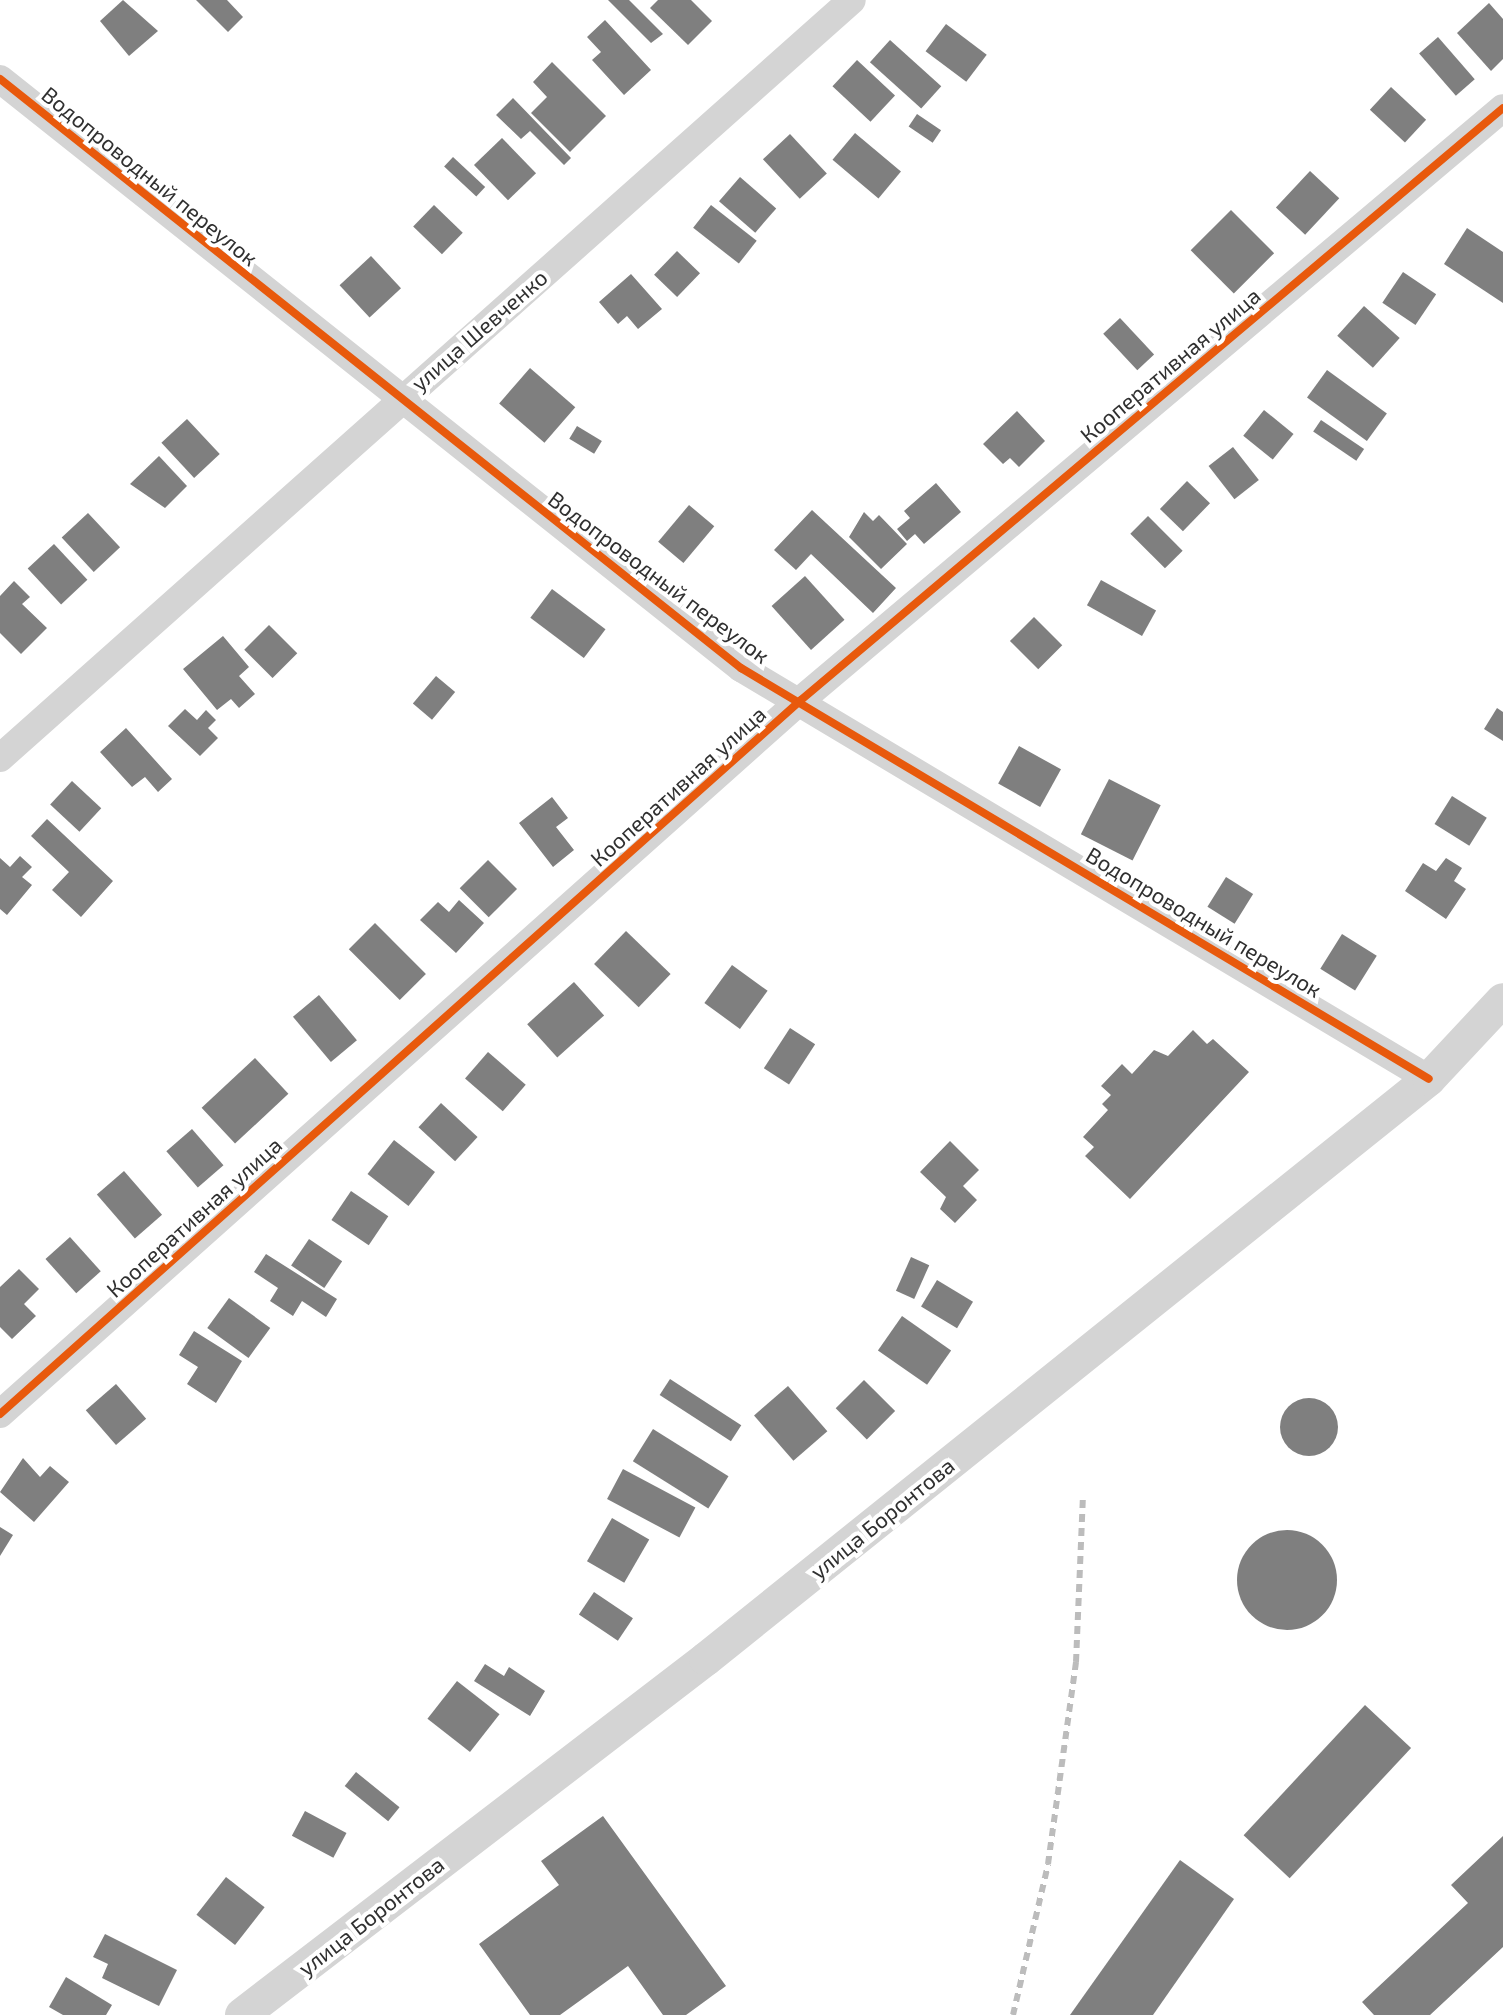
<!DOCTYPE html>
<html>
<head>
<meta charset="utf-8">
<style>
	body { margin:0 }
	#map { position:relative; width:1503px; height:2015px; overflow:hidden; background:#fff; font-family:"Exo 2",sans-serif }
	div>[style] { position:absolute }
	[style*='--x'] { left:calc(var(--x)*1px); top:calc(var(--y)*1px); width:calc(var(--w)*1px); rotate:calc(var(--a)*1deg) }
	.building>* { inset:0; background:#7f7f7f; transform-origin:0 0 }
	.round { border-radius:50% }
	.minor>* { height:28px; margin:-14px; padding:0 14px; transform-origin:14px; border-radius:14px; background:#d4d4d4 }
	.tertiary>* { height:34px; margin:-17px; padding:0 17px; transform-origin:17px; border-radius:17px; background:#d4d4d4 }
	.rail>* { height:6px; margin-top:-3px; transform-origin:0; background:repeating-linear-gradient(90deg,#bcbcbc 0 8px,transparent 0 14px) }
	.cycleway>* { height:8px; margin:-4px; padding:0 4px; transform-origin:4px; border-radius:4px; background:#e8590c }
	span { translate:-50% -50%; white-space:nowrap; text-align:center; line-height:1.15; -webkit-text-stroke:8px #fff; paint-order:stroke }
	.street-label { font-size:22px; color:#303030 }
</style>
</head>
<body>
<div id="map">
	<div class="building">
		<div style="clip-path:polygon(123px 0,158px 31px,129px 56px,100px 21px)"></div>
		<div style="clip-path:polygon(196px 0,227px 0,243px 17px,228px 32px)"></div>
		<div style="clip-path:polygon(608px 0,629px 0,663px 34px,651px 43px)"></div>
		<div style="clip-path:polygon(658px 0,691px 0,712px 21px,688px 45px,650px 8px)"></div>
		<div style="clip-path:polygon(1489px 3px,1503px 19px,1503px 59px,1491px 71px,1457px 33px)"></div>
		<div style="clip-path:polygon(605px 20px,651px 70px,624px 95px,592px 60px,601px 52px,587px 37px)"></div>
		<div style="left:946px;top:24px;width:51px;height:34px;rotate:37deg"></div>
		<div style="left:1438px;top:37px;width:56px;height:25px;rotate:49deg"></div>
		<div style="left:890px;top:40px;width:69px;height:30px;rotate:42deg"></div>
		<div style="left:857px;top:60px;width:52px;height:36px;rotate:43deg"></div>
		<div style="clip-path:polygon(552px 62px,606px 116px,570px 152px,531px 113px,547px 97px,533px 82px)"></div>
		<div style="left:1391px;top:87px;width:48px;height:31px;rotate:43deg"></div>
		<div style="clip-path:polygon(513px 98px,571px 158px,564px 165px,530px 131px,521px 139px,496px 115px)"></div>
		<div style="left:917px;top:114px;width:29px;height:15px;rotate:34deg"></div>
		<div style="left:855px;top:133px;width:60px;height:35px;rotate:40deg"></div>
		<div style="left:790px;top:134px;width:54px;height:37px;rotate:47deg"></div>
		<div style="left:502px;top:138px;width:49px;height:39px;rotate:46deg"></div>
		<div style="left:453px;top:157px;width:44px;height:13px;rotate:43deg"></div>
		<div style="left:1310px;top:171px;width:40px;height:50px;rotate:43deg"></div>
		<div style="left:740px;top:177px;width:48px;height:32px;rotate:41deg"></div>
		<div style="left:434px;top:205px;width:40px;height:30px;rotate:44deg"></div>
		<div style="left:711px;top:205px;width:58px;height:29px;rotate:38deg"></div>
		<div style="left:1231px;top:210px;width:61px;height:57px;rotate:45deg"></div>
		<div style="clip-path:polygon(1467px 228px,1503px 252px,1503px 303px,1444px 264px)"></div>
		<div style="left:677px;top:251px;width:32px;height:33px;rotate:44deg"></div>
		<div style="left:371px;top:256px;width:44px;height:43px;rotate:47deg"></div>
		<div style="left:1403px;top:272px;width:40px;height:37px;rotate:34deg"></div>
		<div style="clip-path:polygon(631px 274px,662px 309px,638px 329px,627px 316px,618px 324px,599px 302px)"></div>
		<div style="left:1364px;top:306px;width:48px;height:40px;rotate:42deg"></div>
		<div style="left:1120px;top:318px;width:50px;height:23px;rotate:47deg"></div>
		<div style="left:530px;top:368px;width:60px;height:47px;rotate:41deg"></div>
		<div style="left:1327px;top:370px;width:74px;height:34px;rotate:36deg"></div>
		<div style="left:1264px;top:410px;width:38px;height:33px;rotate:39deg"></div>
		<div style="clip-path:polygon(1017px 411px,1045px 441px,1019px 467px,1010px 458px,1003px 464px,983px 444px)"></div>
		<div style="left:187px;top:419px;width:48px;height:35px;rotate:47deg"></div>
		<div style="left:1321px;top:420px;width:52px;height:14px;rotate:34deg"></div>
		<div style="left:577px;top:426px;width:29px;height:15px;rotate:31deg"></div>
		<div style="left:1233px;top:447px;width:42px;height:31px;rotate:52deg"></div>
		<div style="clip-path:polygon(159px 456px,187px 486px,165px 508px,130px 484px)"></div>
		<div style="left:1187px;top:481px;width:32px;height:39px;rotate:44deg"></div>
		<div style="clip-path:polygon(936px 483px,961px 512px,924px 544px,915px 534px,907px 541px,897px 529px,910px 518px,904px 511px)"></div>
		<div style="left:689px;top:505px;width:33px;height:48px;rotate:40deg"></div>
		<div style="clip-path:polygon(812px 510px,896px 588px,873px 613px,811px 554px,796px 570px,774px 550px)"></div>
		<div style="clip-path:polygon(864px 512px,873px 521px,879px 515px,907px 544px,881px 569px,849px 537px)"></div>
		<div style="left:88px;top:513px;width:47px;height:36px;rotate:47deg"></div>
		<div style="left:1148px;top:516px;width:49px;height:25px;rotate:45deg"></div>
		<div style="left:54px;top:544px;width:49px;height:36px;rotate:47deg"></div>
		<div style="left:805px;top:576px;width:59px;height:45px;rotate:48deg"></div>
		<div style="left:1101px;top:580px;width:63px;height:29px;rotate:29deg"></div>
		<div style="clip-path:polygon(14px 581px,30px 597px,22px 604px,47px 628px,21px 654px,0 633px,0 596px)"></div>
		<div style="left:552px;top:589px;width:67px;height:36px;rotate:37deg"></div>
		<div style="left:1034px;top:617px;width:40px;height:34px;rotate:45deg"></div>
		<div style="left:269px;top:625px;width:40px;height:35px;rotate:45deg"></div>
		<div style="clip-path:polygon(223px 636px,249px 667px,239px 676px,255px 694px,239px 708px,231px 699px,217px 710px,183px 669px)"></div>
		<div style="left:436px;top:676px;width:25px;height:36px;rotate:40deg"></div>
		<div style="clip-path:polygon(1497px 708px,1503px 712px,1503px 741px,1484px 729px)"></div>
		<div style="clip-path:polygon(185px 709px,197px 720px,206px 710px,216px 720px,208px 728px,218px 738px,200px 756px,168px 726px)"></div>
		<div style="clip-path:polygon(126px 728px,172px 779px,158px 792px,145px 777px,132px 787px,100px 752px)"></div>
		<div style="left:1019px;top:746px;width:48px;height:43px;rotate:29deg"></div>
		<div style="left:1109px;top:779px;width:58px;height:62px;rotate:27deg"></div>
		<div style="left:72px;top:781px;width:40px;height:32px;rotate:43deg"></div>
		<div style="left:1452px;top:796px;width:41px;height:33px;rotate:32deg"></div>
		<div style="clip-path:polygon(552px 797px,568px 818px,556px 827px,574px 850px,553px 867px,519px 823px)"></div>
		<div style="clip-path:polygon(47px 819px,113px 881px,81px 917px,52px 890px,69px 872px,31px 836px)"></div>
		<div style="clip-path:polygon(20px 856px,32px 867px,22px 877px,32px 885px,7px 915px,0 909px,0 858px,10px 867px)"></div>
		<div style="clip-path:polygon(1446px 858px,1462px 868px,1454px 881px,1466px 889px,1446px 919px,1405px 891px,1423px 863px,1436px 871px)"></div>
		<div style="left:488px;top:860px;width:41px;height:40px;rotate:45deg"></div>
		<div style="left:1226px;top:877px;width:32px;height:35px;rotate:32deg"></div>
		<div style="clip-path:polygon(459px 900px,484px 923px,456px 953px,420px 920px,438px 902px,449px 912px)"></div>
		<div style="left:375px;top:923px;width:72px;height:37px;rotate:45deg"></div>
		<div style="left:626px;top:931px;width:62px;height:46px;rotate:44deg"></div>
		<div style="left:1342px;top:934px;width:41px;height:41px;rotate:32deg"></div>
		<div style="left:732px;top:965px;width:44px;height:47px;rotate:36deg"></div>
		<div style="left:574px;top:982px;width:45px;height:63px;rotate:48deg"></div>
		<div style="left:319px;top:995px;width:59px;height:34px;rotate:50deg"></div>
		<div style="left:790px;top:1028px;width:30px;height:48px;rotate:33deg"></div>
		<div style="clip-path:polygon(1193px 1030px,1207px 1044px,1213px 1039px,1249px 1072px,1130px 1199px,1085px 1156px,1094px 1147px,1083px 1137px,1108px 1110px,1102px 1104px,1111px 1095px,1101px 1086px,1122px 1064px,1132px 1074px,1154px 1050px,1168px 1056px)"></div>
		<div style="left:488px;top:1052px;width:50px;height:35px;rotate:41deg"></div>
		<div style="left:255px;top:1058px;width:49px;height:73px;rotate:47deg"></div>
		<div style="left:441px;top:1103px;width:50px;height:33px;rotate:43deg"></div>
		<div style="left:192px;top:1129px;width:48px;height:34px;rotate:49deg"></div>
		<div style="left:394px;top:1140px;width:52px;height:43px;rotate:38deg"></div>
		<div style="clip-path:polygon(950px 1141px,979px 1170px,963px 1186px,977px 1200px,955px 1223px,940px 1209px,946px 1197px,920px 1172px)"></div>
		<div style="left:124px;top:1171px;width:58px;height:36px;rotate:49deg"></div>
		<div style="left:351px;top:1191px;width:45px;height:35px;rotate:34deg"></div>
		<div style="left:70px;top:1237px;width:46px;height:33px;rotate:48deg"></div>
		<div style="left:309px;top:1239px;width:40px;height:32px;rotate:34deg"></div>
		<div style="clip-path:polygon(266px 1254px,337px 1299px,326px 1317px,302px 1301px,293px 1316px,270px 1301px,278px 1288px,254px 1272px)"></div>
		<div style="left:911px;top:1257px;width:20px;height:37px;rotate:24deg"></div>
		<div style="clip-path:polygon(19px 1269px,39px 1289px,24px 1304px,36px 1316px,12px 1339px,0 1327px,0 1287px)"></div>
		<div style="left:937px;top:1280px;width:42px;height:31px;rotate:31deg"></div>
		<div style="left:229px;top:1298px;width:51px;height:37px;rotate:36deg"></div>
		<div style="left:902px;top:1316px;width:60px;height:42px;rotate:35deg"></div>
		<div style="clip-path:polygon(194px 1331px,242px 1361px,216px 1403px,187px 1384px,198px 1367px,179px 1355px)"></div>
		<div style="left:670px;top:1379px;width:85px;height:19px;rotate:33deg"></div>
		<div style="left:864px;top:1380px;width:44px;height:40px;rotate:45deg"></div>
		<div style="left:116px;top:1384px;width:46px;height:40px;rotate:49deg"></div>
		<div style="left:788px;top:1386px;width:60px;height:45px;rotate:49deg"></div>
		<div class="round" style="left:1280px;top:1398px;width:58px;height:58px"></div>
		<div style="left:653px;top:1429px;width:89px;height:38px;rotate:32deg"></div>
		<div style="clip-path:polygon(23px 1458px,40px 1477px,50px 1466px,69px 1482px,34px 1522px,0 1492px)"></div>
		<div style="left:623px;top:1469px;width:82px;height:34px;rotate:28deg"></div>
		<div style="left:612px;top:1518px;width:43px;height:50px;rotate:30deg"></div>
		<div style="clip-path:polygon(0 1527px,13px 1535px,0 1556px)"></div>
		<div class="round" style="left:1237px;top:1530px;width:100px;height:100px"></div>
		<div style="left:594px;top:1592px;width:47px;height:27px;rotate:34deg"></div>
		<div style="clip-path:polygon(485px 1664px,504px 1676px,509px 1667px,545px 1691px,530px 1716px,474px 1681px)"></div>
		<div style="left:457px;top:1681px;width:54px;height:48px;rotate:38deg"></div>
		<div style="left:1365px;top:1705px;width:63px;height:178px;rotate:43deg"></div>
		<div style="left:356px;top:1772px;width:56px;height:18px;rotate:39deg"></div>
		<div style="left:305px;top:1811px;width:47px;height:28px;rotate:28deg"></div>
		<div style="clip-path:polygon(603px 1816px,726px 1986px,686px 2015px,663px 2015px,628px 1966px,560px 2015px,530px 2015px,479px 1944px,559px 1885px,541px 1861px)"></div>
		<div style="clip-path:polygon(1503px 1836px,1503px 1947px,1430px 2015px,1374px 2015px,1362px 2002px,1468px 1903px,1451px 1885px)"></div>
		<div style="clip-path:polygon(1180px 1860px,1234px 1899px,1153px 2015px,1070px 2015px)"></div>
		<div style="left:226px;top:1877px;width:49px;height:48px;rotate:38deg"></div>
		<div style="clip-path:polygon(105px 1934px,177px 1970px,159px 2006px,102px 1978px,108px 1964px,93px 1957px)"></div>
		<div style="clip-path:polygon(66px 1977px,112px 2005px,106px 2015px,63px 2015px,49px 2007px)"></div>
	</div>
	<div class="minor">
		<div style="--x:0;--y:79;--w:947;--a:38.48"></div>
		<div style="--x:741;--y:668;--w:801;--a:30.85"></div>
		<div style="--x:0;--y:758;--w:1140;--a:-41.66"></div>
		<div style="--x:0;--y:1414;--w:1073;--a:-41.71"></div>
		<div style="--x:801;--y:700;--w:918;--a:-40.14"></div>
	</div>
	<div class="tertiary">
		<div style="--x:242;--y:2015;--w:585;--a:-37.5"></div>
		<div style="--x:706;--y:1659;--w:927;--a:-38.74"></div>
		<div style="--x:1429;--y:1079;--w:108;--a:-46.9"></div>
	</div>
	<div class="rail">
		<div style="--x:1013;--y:2015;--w:155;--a:-76.9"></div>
		<div style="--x:1048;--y:1864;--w:204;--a:-82.1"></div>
		<div style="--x:1076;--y:1662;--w:165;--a:-87.6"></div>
	</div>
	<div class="cycleway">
		<div style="--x:0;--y:79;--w:947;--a:38.48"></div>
		<div style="--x:741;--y:668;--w:801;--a:30.85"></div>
		<div style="--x:0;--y:1414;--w:1073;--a:-41.71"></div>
		<div style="--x:801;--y:700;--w:918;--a:-40.14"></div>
	</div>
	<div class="street-label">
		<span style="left:150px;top:176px;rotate:39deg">Водопроводный переулок</span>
		<span style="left:479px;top:330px;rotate:-41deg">улица Шевченко</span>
		<span style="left:1170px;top:365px;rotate:-40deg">Кооперативная улица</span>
		<span style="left:659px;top:577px;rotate:37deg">Водопроводный переулок</span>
		<span style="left:678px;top:786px;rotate:-42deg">Кооперативная улица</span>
		<span style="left:1204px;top:922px;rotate:31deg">Водопроводный переулок</span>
		<span style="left:194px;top:1217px;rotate:-42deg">Кооперативная улица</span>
		<span style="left:882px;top:1518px;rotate:-39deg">улица Боронтова</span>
		<span style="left:371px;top:1916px;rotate:-38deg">улица Боронтова</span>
	</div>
</div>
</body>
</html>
